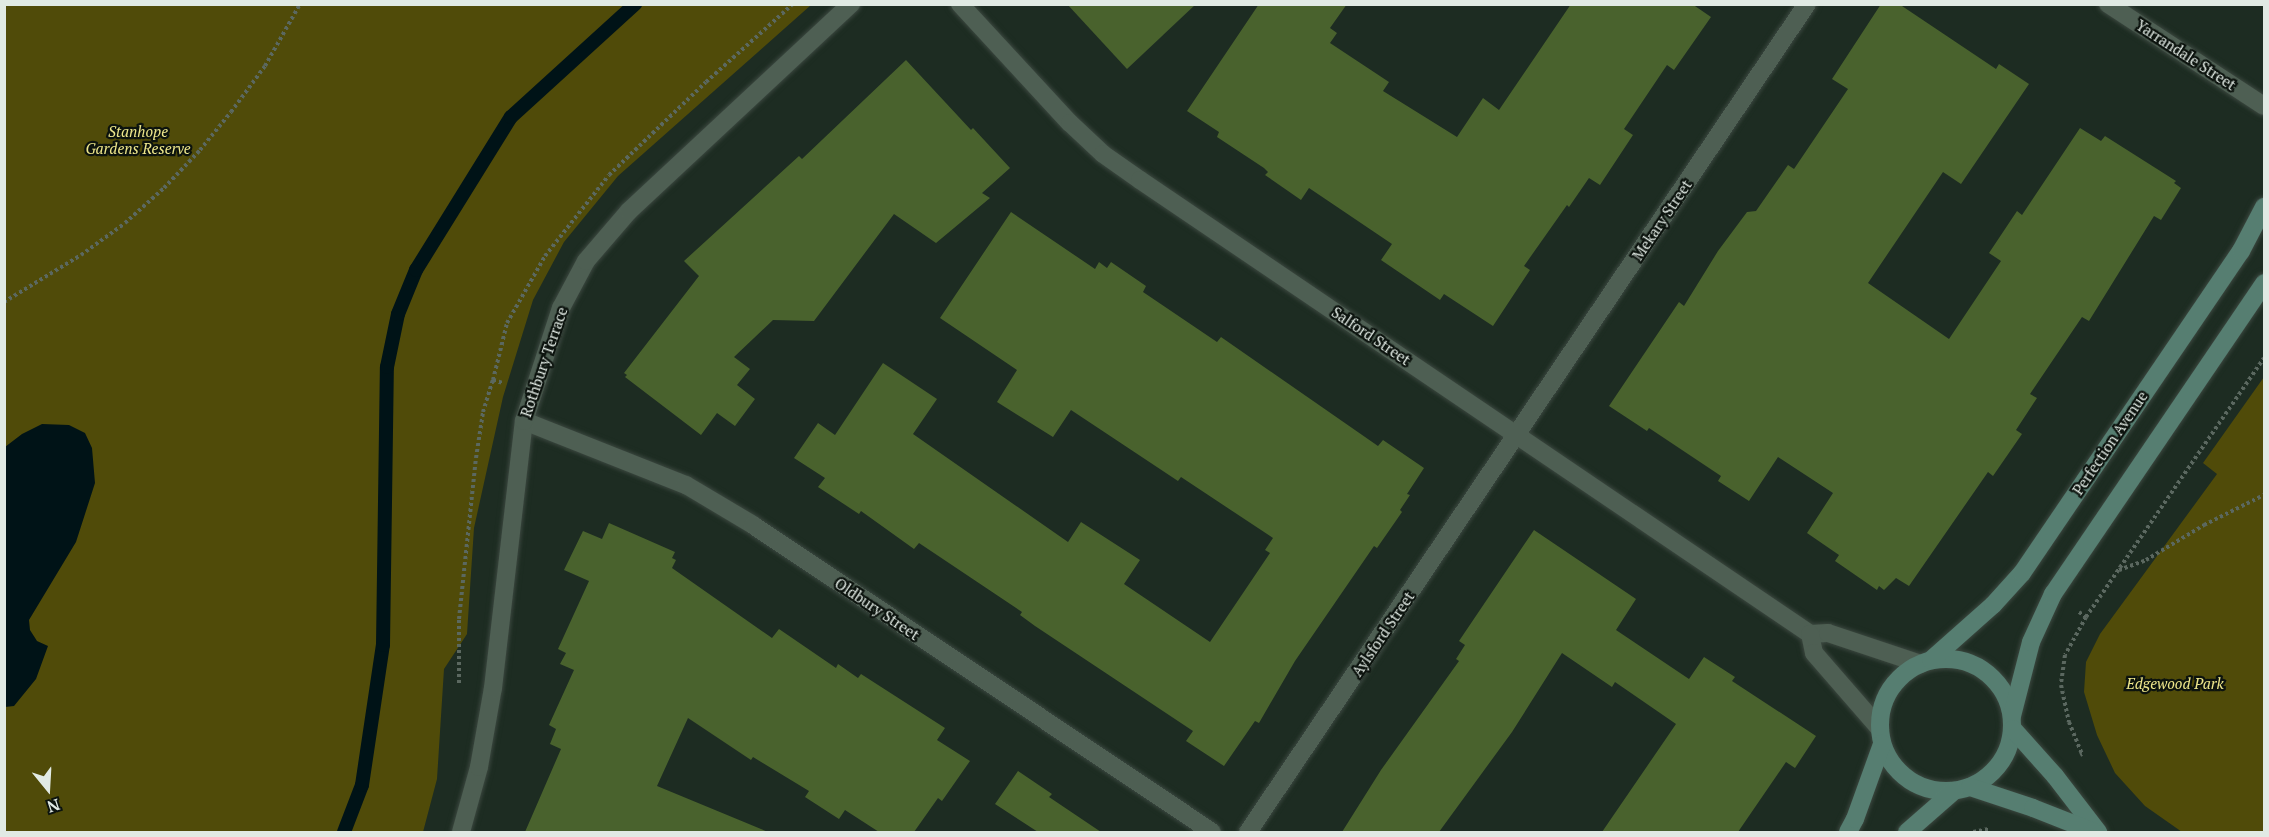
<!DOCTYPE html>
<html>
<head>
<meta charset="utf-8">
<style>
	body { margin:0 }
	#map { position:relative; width:2269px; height:837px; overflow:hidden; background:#1d2c22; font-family:"PT Serif",serif }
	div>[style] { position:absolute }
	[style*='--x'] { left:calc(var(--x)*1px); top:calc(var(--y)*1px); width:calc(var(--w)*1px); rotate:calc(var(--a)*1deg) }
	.green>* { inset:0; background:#504b09 }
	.water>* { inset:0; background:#001317 }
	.stream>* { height:14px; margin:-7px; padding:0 7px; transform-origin:7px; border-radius:7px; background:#001317 }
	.building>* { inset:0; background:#49622d }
	.path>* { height:4px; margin-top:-2px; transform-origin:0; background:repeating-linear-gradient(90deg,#5b6860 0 3px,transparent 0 6px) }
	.roads { filter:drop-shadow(0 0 2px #3b473f) drop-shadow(0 0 2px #3b473f) }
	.street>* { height:18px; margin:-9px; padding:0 9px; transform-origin:9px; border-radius:9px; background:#4e5f53 }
	.secondary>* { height:18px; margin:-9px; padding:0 9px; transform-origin:9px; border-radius:9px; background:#567e71 }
	.secondary>.ring { margin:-9px; padding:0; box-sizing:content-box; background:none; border:18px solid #567e71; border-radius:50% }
	span { translate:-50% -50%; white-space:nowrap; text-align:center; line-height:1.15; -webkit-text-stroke:4.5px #0c130e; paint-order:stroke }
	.street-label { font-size:15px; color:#e1eae4 }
	.park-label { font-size:15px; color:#eee78b; font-style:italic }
	.frame { position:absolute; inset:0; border:6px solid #e1eae4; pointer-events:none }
	.north { position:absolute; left:18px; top:759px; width:60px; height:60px; -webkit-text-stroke:4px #0c130e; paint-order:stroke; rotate:162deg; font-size:16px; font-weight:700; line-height:24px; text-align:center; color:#e1eae4 }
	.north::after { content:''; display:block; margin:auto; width:21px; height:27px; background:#e1eae4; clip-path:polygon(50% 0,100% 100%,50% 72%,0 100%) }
</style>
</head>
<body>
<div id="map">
	<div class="green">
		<div style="clip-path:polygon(5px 5px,811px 5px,618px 176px,564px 242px,533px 300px,503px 397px,474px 528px,467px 634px,444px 669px,437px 779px,423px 832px,5px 832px)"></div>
		<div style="clip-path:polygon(2264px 377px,2264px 832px,2182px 832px,2145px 806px,2115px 773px,2097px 735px,2084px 692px,2086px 662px,2100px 634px,2217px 474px,2203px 463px)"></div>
	</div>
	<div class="water">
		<div style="clip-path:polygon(42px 424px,69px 425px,85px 433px,92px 448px,95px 483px,76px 542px,29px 620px,30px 630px,37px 641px,48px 646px,36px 679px,14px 706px,5px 707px,5px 447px,22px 434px)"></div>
	</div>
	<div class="stream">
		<div style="--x:344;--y:832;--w:50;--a:-69"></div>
		<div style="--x:362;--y:785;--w:142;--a:-81.5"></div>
		<div style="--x:383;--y:645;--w:278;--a:-89.2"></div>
		<div style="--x:387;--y:367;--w:54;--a:-78.3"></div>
		<div style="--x:398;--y:314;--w:48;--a:-67.8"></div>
		<div style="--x:416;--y:270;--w:180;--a:-58.2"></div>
		<div style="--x:511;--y:117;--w:168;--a:-42.3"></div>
	</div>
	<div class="building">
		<div style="clip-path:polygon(1067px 4px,1196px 4px,1127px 69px)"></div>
		<div style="clip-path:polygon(1259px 4px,1347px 4px,1330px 28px,1337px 33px,1330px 43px,1389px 82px,1383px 91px,1457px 137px,1483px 98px,1499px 110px,1571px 4px,1692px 4px,1711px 17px,1674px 70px,1667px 65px,1624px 129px,1633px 135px,1600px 185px,1589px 178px,1569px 207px,1567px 205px,1524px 266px,1530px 270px,1493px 326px,1444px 294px,1440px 300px,1381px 260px,1392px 244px,1309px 188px,1301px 200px,1265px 175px,1268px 172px,1264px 168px,1217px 137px,1219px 132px,1187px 111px)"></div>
		<div style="clip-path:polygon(1881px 4px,1899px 4px,1996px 69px,1999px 64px,2029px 84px,1961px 184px,1943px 172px,1868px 283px,1949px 339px,2001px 261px,1989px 253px,2017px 211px,2022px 215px,2080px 128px,2101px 141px,2105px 136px,2176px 181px,2174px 183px,2181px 188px,2161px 220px,2154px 216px,2089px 321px,2082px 317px,2030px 394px,2037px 398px,2016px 430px,2022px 434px,1993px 476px,1988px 472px,1909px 586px,1896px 578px,1884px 590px,1879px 586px,1877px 590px,1835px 561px,1839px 555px,1807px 533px,1833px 493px,1778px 457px,1749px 501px,1718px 481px,1721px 476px,1649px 428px,1647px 431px,1609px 406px,1679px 302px,1684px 306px,1718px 251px,1747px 212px,1756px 211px,1788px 165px,1794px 169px,1848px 89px,1832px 79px)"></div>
		<div style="clip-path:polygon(906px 60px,971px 130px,973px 128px,1010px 168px,982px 193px,990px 198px,936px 243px,894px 214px,814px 321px,773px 320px,734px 357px,750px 369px,737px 385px,755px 399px,735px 426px,717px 413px,701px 435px,625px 377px,627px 375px,624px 373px,699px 276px,684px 261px,799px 156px,802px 159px)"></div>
		<div style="clip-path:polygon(1011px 212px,1095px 269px,1099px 262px,1107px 268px,1111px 262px,1146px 286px,1143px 292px,1217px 342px,1221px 337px,1378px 446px,1383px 440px,1424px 468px,1407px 494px,1410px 495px,1400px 510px,1402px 512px,1377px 548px,1374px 546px,1295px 661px,1259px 723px,1255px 721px,1224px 766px,1186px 741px,1193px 731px,1035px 626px,1020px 615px,1022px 612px,919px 543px,914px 549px,861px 511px,859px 514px,818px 487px,825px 478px,794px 458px,818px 423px,835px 435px,883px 363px,937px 399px,913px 434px,1068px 542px,1081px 522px,1140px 560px,1124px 584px,1210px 642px,1270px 553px,1265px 550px,1273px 538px,1181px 477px,1178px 481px,1071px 410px,1053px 437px,997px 402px,1017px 370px,940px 318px)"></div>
		<div style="clip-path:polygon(609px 523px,675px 552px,672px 558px,676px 560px,672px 568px,772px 638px,779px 629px,836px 668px,838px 664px,858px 678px,861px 674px,945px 728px,937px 740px,970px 761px,942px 801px,938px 798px,914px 832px,879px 832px,845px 810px,839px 819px,805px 797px,809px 791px,753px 757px,751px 760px,688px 718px,657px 786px,768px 832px,525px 832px,561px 749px,550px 744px,556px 729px,549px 725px,574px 670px,560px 664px,566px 653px,558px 649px,589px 581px,564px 570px,583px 531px,602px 539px)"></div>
		<div style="clip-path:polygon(1534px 530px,1636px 599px,1616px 630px,1689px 679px,1704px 657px,1735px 677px,1732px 681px,1816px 736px,1795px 768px,1786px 762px,1738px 832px,1602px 832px,1676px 724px,1615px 682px,1612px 687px,1562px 653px,1512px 732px,1439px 832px,1342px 832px,1381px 770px,1459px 661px,1456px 659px,1465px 645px,1459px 641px)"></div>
		<div style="clip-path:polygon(1018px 771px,1052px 794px,1049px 797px,1101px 832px,1038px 832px,995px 804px)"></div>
	</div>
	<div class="path">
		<div style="--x:4;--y:302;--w:90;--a:-31.4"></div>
		<div style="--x:81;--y:255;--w:54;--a:-36"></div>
		<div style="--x:125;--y:223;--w:52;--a:-41.9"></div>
		<div style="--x:164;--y:188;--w:52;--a:-46.5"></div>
		<div style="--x:200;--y:150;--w:49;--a:-50.8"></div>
		<div style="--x:231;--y:112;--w:57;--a:-53.5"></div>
		<div style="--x:265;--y:66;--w:71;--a:-60.6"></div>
		<div style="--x:493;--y:380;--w:59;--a:-76.2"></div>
		<div style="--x:507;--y:323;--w:77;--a:-60.4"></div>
		<div style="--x:545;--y:256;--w:103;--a:-51.7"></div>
		<div style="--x:609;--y:175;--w:134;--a:-43.8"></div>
		<div style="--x:706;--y:82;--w:117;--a:-41.9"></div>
		<div style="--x:2119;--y:570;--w:29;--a:-20"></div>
		<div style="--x:2146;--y:560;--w:68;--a:-31.1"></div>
		<div style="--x:2204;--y:525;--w:67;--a:-26.6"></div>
		<div style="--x:2079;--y:612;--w:9;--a:36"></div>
		<div style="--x:2086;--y:617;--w:43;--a:118.9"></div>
		<div style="--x:2065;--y:655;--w:30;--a:98"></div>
		<div style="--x:2061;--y:685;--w:38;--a:78"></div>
		<div style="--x:2069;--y:722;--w:35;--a:68"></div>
		<div style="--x:2082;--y:754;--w:2;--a:153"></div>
		<div style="--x:2086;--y:617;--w:314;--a:-55.5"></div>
		<div style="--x:459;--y:683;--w:64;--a:-90"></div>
		<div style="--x:459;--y:619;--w:162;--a:-84"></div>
		<div style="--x:476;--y:458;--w:47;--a:-81.3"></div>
		<div style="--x:483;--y:412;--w:34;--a:-73"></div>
		<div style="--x:493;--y:380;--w:10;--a:17"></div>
		<div style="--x:1973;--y:832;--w:16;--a:-11"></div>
	</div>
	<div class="roads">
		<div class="street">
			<div style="--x:960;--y:4;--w:162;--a:47.3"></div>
			<div style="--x:1070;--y:123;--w:45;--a:43.2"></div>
			<div style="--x:1103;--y:154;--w:45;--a:35.1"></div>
			<div style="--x:1140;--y:180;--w:809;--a:34.12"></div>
			<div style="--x:1810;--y:634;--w:18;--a:-3"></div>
			<div style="--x:1828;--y:633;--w:98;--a:18.4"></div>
			<div style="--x:2108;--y:4;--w:186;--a:33.2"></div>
			<div style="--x:524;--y:421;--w:174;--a:21.6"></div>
			<div style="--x:686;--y:485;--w:78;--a:30.8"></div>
			<div style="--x:753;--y:525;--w:552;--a:33.78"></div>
			<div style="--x:1810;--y:634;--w:19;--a:78"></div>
			<div style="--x:1814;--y:653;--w:101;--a:49"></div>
			<div style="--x:461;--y:832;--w:67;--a:-74.5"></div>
			<div style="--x:479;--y:767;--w:80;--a:-80"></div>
			<div style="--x:493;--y:688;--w:269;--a:-83.4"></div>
			<div style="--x:524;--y:421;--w:119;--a:-71.9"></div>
			<div style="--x:561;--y:308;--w:53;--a:-62"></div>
			<div style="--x:586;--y:261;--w:66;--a:-49.3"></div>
			<div style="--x:629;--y:211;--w:304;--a:-43"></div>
			<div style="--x:1248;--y:832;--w:999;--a:-55.98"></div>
		</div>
		<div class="secondary">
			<div class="ring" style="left:1880px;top:659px;width:114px;height:114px"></div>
			<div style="--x:1931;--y:660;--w:83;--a:-41.6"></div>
			<div style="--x:1993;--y:605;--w:43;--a:-47.8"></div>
			<div style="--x:2022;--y:573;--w:389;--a:-55.8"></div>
			<div style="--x:2241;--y:251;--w:50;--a:-62.4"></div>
			<div style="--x:2012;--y:716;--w:76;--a:-75.6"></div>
			<div style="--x:2031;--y:642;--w:53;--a:-65.4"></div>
			<div style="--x:2053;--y:594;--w:376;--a:-55.8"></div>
			<div style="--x:2013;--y:729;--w:63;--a:48.2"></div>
			<div style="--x:2055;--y:776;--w:71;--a:52.5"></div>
			<div style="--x:1970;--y:787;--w:66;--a:18.4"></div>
			<div style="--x:2033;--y:808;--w:66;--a:21.5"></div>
			<div style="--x:1848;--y:832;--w:15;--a:-62"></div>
			<div style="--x:1855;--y:819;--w:80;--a:-70.2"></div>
			<div style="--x:1907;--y:832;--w:62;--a:-41.1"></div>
		</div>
	</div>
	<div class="street-label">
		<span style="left:2186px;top:55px;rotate:33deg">Yarrandale Street</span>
		<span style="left:1662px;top:220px;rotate:-56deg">Mekary Street</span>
		<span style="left:1371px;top:336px;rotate:34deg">Salford Street</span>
		<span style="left:544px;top:362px;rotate:-71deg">Rothbury Terrace</span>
		<span style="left:2110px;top:443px;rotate:-56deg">Perfection Avenue</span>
		<span style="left:877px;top:609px;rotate:34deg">Oldbury Street</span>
		<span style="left:1383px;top:634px;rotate:-56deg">Aylsford Street</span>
	</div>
	<div class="park-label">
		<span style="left:138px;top:140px">Stanhope<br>Gardens Reserve</span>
		<span style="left:2175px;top:684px">Edgewood Park</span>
	</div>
	<div class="frame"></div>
	<div class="north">N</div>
</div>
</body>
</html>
